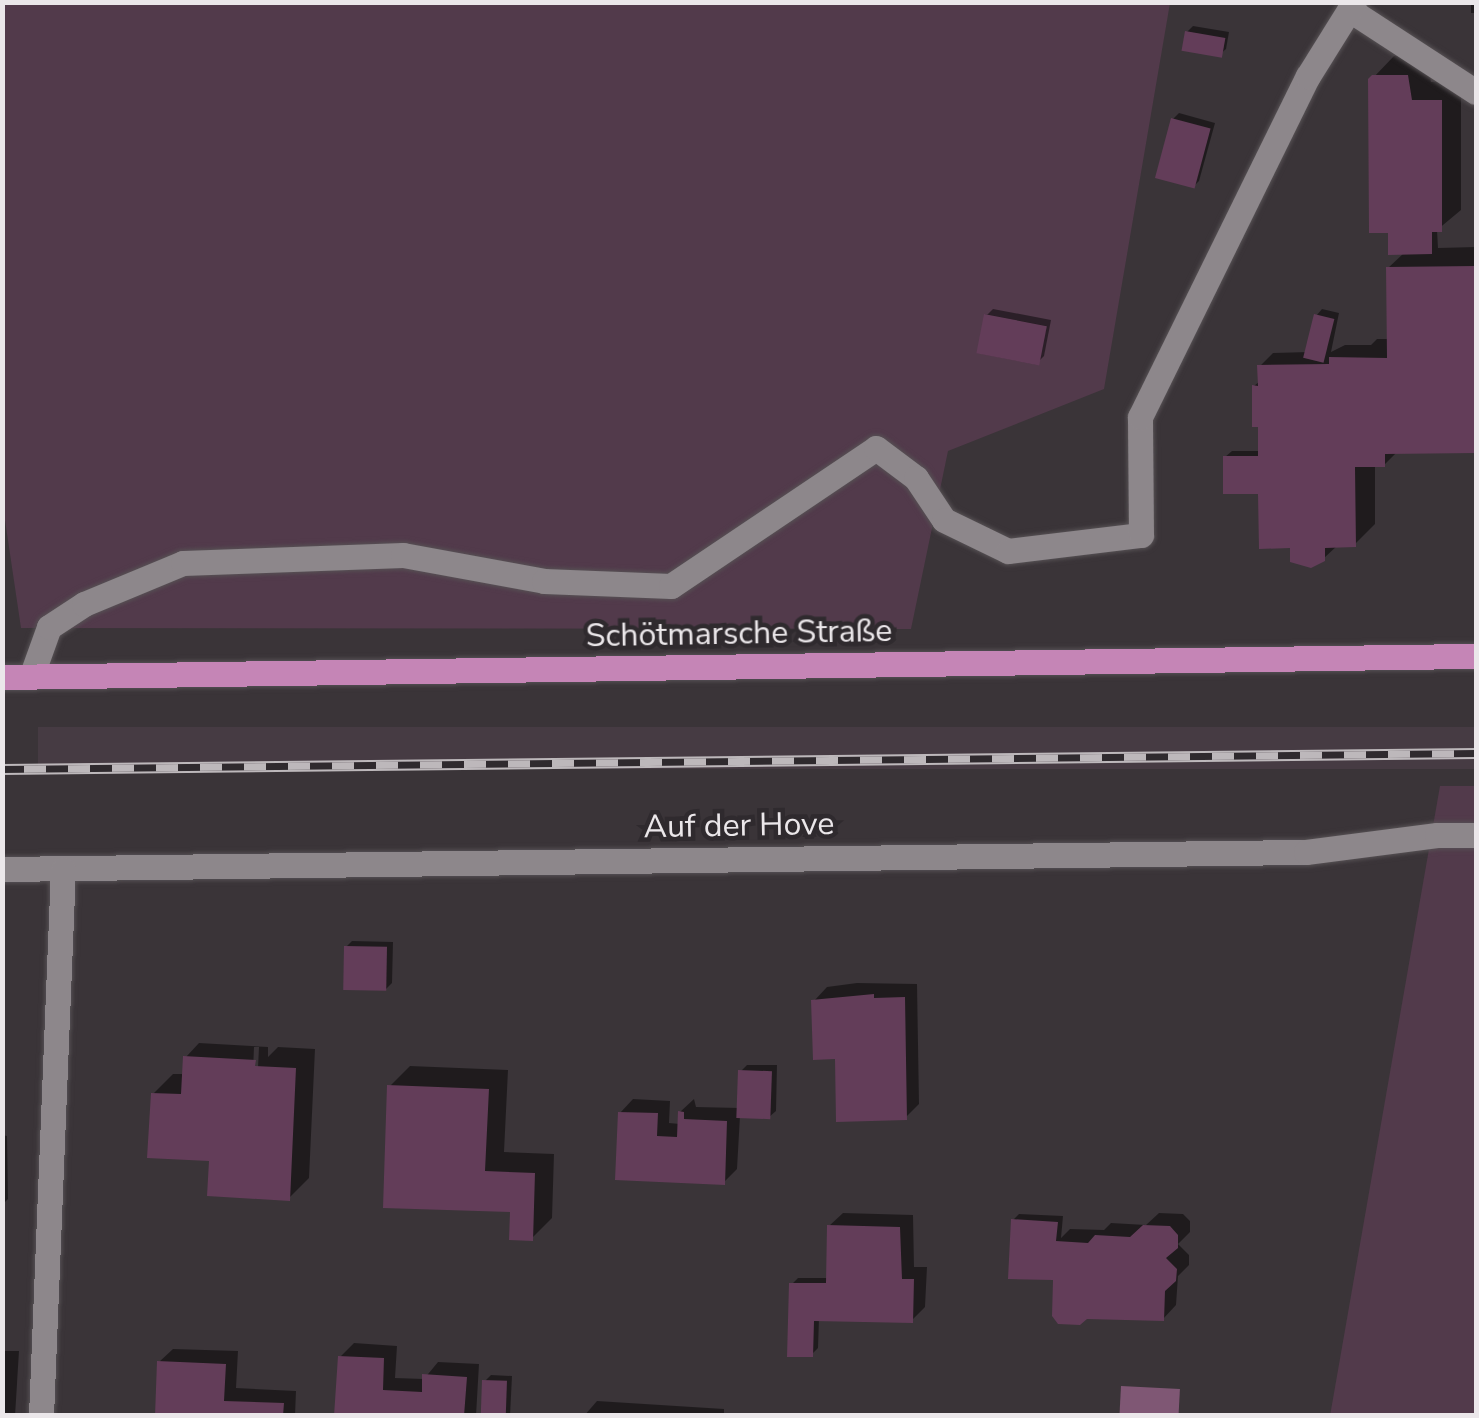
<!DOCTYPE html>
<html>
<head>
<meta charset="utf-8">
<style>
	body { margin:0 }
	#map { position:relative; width:1479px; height:1418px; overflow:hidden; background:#3a3438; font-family:"Nunito Sans",sans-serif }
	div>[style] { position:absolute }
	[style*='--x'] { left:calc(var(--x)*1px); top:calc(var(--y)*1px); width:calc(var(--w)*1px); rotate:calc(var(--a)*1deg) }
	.built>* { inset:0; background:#463b43; transform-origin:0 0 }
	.green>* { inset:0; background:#523a4b }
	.water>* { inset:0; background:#7f5774; transform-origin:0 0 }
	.shadow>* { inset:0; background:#0007; transform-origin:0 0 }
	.building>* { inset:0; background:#633d59; transform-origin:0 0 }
	.roads { filter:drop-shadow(0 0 2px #565154) drop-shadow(0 0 2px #565154) }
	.service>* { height:25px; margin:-12.5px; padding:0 12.5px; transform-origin:12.5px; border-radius:12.5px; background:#8d878b }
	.minor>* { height:25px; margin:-12.5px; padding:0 12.5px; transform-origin:12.5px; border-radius:12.5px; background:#8d878b }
	.primary>* { height:25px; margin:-12.5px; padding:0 12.5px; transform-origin:12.5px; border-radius:12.5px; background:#c585b6 }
	.rail>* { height:11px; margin-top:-5.5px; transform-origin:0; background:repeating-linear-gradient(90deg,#2f2a2e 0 22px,#bdb8bb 0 44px); box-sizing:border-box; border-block:2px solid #bdb8bb }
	span { translate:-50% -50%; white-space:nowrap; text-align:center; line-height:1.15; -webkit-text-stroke:9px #2f2a2e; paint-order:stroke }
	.street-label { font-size:32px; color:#ebe7ea }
	.frame { position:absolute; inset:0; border:5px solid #ebe7ea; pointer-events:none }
</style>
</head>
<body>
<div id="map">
	<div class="built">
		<div style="left:1476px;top:727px;width:42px;height:1438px;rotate:90deg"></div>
	</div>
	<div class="green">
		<div style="clip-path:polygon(evenodd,2px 3px,1170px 3px,1104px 389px,948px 451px,911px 629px,21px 628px,2px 500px,2px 3px,985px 314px,1046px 326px,1038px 365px,977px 353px,985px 314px)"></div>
		<div style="clip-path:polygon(1440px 786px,1476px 786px,1476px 1415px,1330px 1416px)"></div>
	</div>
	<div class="water">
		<div style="left:1121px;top:1386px;width:59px;height:29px;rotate:3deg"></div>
	</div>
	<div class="shadow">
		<div style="left:1471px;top:2px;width:5px;height:11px"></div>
		<div style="clip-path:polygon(1193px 26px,1229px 32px,1226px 49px,1219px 55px,1187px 32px)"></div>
		<div style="clip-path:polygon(1394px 56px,1427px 56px,1431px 82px,1461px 81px,1461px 210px,1437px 230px,1438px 248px,1476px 247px,1476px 450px,1397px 452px,1384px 465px,1375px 465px,1375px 524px,1355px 544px,1338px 545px,1323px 559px,1292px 545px,1261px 488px,1225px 457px,1232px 451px,1261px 451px,1254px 386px,1260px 381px,1260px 366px,1273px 353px,1309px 352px,1316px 316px,1322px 309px,1339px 313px,1331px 352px,1345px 345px,1371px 345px,1377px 339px,1390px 339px,1388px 268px,1405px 252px,1371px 80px)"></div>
		<div style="clip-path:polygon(1179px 113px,1215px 123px,1199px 181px,1193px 187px,1173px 119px)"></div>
		<div style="clip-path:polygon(993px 309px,1051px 320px,1044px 356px,1038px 362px,987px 315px)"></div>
		<div style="clip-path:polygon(352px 941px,393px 942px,392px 983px,386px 989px,346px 947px)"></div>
		<div style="clip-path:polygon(857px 983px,917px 984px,919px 1104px,906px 1117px,814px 1001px,827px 987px)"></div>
		<div style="clip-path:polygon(evenodd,199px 1043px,268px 1047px,268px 1057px,278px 1047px,315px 1049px,309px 1178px,289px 1198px,211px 1159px,153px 1094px,173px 1074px,185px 1074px,186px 1057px,199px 1043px,254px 1047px,259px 1047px,258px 1067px,253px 1072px,254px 1047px)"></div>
		<div style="clip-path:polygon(747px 1065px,777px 1065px,776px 1111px,769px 1117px,740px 1116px,737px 1169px,724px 1182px,620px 1113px,633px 1099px,670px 1101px,669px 1123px,680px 1124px,680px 1112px,694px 1099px,696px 1107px,740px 1108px,741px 1071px)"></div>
		<div style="clip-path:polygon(410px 1066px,508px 1070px,504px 1152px,554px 1154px,552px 1218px,532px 1238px,512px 1210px,390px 1086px)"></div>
		<div style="clip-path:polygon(2px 1135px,7px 1136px,8px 1199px,2px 1205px)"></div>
		<div style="clip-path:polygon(843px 1213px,913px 1215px,914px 1267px,927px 1267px,925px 1307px,912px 1320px,819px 1319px,818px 1348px,812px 1354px,792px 1284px,798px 1278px,828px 1278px,829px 1226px)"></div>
		<div style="clip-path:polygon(1159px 1213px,1183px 1214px,1190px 1221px,1190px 1232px,1178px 1244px,1189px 1255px,1189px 1265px,1178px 1276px,1176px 1305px,1163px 1319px,1055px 1274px,1013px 1220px,1019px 1214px,1063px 1216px,1061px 1238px,1070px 1229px,1104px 1230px,1111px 1223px,1146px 1225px)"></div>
		<div style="clip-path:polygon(354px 1343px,397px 1346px,395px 1378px,424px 1379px,438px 1362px,479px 1364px,476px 1416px,337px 1416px,340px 1357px)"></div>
		<div style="clip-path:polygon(173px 1349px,238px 1351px,236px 1388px,296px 1391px,295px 1416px,157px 1416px,159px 1362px)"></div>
		<div style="clip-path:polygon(2px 1351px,19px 1351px,15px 1416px,2px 1416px)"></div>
		<div style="clip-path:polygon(491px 1375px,512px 1376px,510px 1416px,482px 1416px,485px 1381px)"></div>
		<div style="clip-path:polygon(597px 1401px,724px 1409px,724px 1416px,584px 1416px)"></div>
	</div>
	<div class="building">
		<div style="left:1185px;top:31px;width:41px;height:20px;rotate:10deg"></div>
		<div style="clip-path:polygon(1372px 75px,1408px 75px,1412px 100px,1442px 100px,1442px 232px,1432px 232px,1432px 254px,1388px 255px,1388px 233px,1369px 233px,1368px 79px)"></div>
		<div style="left:1171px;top:118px;width:41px;height:62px;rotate:15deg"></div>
		<div style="clip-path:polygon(1476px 266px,1476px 453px,1385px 454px,1385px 467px,1355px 467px,1356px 547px,1325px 548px,1325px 561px,1311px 568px,1290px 562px,1290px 548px,1259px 549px,1258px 494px,1223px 494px,1223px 456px,1258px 456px,1258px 427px,1252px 427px,1252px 385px,1258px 386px,1257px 365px,1329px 364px,1329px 357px,1387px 358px,1386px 267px)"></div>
		<div style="left:984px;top:314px;width:64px;height:40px;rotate:11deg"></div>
		<div style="left:1314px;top:314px;width:21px;height:45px;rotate:14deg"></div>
		<div style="left:344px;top:946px;width:43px;height:44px;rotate:1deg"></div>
		<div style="clip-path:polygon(874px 994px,874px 998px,905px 997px,907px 1120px,836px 1122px,835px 1059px,813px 1060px,811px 1000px)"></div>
		<div style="clip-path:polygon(183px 1056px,256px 1060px,255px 1066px,296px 1068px,290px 1201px,207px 1196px,209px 1161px,147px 1158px,151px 1093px,181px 1094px)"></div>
		<div style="left:738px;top:1070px;width:34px;height:48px;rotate:2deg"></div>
		<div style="clip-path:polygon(387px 1085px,489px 1089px,485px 1171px,535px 1173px,533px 1241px,509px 1240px,510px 1212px,383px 1208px)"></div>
		<div style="clip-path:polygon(678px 1111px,684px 1112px,684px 1119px,727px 1121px,725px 1185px,615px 1180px,618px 1112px,658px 1113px,657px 1136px,677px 1137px)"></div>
		<div style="clip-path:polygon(1011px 1219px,1058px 1222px,1056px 1241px,1088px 1243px,1095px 1235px,1130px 1237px,1143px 1225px,1170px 1226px,1178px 1235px,1178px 1248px,1166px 1258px,1177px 1269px,1176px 1281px,1165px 1291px,1164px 1321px,1087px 1319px,1080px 1325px,1058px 1324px,1052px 1316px,1053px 1280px,1008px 1279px)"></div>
		<div style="clip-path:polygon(827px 1225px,900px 1227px,902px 1279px,914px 1279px,913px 1323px,814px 1321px,813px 1357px,787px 1357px,789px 1283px,826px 1283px)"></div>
		<div style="clip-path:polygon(338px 1356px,384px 1358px,383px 1390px,422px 1392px,422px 1374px,467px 1377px,464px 1416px,334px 1416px)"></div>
		<div style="clip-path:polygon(157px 1361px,226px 1364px,224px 1401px,284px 1403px,283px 1416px,155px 1416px)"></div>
		<div style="left:482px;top:1380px;width:25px;height:36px;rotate:2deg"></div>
	</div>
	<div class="roads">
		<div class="service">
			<div style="--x:1350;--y:10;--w:150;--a:33.1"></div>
			<div style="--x:31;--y:677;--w:53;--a:-70.2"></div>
			<div style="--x:49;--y:627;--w:42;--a:-33.3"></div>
			<div style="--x:84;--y:604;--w:107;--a:-22.5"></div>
			<div style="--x:183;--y:563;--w:220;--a:-2.1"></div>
			<div style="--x:403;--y:555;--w:143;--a:10.4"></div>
			<div style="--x:544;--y:581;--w:127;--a:2.3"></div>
			<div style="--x:671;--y:586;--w:247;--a:-33.9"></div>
			<div style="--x:876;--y:448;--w:50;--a:36.9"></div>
			<div style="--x:916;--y:478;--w:50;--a:56.3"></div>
			<div style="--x:944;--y:520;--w:71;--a:25.8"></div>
			<div style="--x:1008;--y:551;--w:134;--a:-6.9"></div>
			<div style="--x:1141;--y:535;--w:118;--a:-90.5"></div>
			<div style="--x:1140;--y:417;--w:380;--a:-63.8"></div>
			<div style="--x:1308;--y:76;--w:87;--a:-58.1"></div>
		</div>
		<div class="minor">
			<div style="--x:2;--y:869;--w:1304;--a:-0.75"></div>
			<div style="--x:1306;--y:852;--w:132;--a:-7.4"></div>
			<div style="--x:1437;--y:835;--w:39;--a:0"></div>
			<div style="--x:41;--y:1416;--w:547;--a:-87.7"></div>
		</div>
		<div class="primary">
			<div style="--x:2;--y:677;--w:1474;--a:-0.82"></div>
		</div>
	</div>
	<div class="rail">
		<div style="--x:2;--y:769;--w:1474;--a:-0.62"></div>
	</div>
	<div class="street-label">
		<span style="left:739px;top:634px;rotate:-1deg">Schötmarsche Straße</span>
		<span style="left:739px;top:826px;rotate:-1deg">Auf der Hove</span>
	</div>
	<div class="frame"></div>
</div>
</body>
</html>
